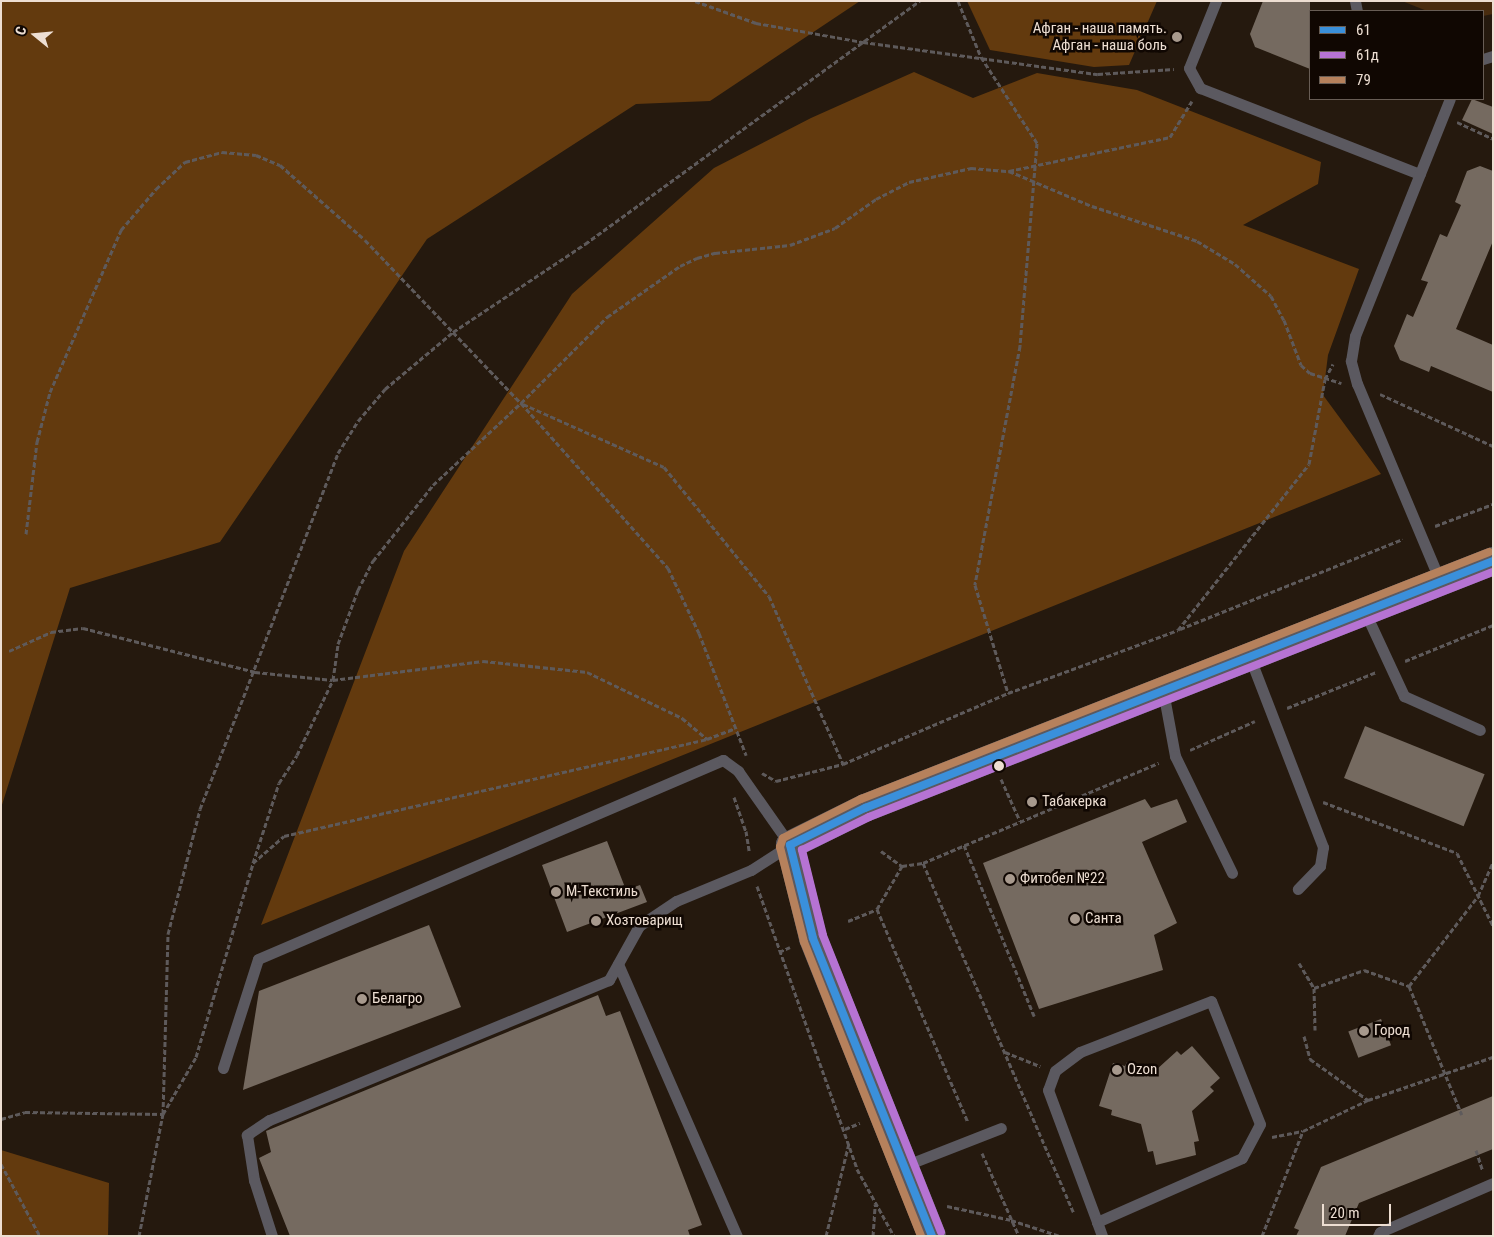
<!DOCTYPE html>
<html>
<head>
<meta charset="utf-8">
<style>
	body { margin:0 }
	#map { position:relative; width:1494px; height:1237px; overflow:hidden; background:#25190e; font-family:"Roboto Condensed",sans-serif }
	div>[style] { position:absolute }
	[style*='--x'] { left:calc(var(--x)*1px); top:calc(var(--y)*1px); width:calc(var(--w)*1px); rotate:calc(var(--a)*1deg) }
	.green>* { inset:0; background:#492c0f }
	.forest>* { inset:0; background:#633a0e }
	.building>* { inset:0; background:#756a60; transform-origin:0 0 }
	.path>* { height:3px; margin-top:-1.5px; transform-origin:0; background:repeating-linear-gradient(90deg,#5e5a5b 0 5px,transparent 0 7.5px) }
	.service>* { height:11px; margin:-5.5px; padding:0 5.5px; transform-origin:5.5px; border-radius:5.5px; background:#5b5960 }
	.tertiary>* { height:28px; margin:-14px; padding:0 14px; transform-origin:14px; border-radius:14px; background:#5b5960 }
	.bus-1>* { height:8px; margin:-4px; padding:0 4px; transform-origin:4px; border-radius:4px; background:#3a90db }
	.bus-2>* { height:8px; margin:-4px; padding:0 4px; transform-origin:4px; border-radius:4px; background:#b673d3 }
	.bus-3>* { height:8px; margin:-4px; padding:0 4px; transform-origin:4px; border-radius:4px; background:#b6815c }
	.dots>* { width:14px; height:14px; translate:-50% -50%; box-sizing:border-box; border:2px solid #100702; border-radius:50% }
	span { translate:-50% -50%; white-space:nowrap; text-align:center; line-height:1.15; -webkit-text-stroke:5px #100702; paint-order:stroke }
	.poi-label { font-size:15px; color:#edded2 }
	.right { translate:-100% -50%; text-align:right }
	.left { translate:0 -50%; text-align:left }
	.frame { position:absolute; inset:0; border:2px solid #edded2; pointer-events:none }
	.legend { position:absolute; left:1309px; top:10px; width:175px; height:90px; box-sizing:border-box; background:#100702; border:1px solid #685d55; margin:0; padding:6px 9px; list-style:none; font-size:15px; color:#edded2 }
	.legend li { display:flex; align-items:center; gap:10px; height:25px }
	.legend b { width:25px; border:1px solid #685d55 }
	.north { position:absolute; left:10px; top:10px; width:50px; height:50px; -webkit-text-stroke:4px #100702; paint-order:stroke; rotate:287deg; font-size:14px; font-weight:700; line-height:20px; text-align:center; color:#edded2 }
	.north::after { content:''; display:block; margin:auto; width:18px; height:22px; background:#edded2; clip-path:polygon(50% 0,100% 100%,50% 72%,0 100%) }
	.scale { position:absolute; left:1322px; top:1204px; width:69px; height:22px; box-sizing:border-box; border:2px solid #edded2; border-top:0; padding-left:6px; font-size:15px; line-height:18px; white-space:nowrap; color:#edded2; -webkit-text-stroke:4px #100702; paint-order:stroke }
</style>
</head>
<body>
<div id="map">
	<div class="green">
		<div style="clip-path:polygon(1402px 1px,1493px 1px,1493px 14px,1483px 16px,1483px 11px,1427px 11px)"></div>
	</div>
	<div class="forest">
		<div style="clip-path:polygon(1px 1px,860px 1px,710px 101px,636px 104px,427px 239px,220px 542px,70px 588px,1px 808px)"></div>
		<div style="clip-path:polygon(967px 1px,1157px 1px,1129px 65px,1094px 67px,990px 50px)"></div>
		<div style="clip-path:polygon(914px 72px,973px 98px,1037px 73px,1137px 90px,1321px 162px,1318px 184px,1243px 225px,1359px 269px,1328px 355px,1323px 395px,1381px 474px,261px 925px,404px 551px,572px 294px,714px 168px,811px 118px)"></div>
		<div style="clip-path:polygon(1px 1150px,109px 1183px,108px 1236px,1px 1236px)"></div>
	</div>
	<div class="building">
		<div style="clip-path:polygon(1263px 1px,1310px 1px,1310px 69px,1255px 47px,1250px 34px)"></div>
		<div style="clip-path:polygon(1472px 99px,1493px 107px,1493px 134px,1462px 120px)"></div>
		<div style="clip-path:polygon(1480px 166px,1493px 171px,1493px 241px,1456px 329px,1493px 345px,1493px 392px,1431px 366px,1429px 372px,1400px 360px,1394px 346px,1407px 314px,1413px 317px,1428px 282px,1421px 280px,1440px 234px,1447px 237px,1461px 205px,1455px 202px,1467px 171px)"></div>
		<div style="left:1365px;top:726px;width:129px;height:56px;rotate:22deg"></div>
		<div style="clip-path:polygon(1145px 799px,1151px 808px,1177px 799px,1187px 822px,1142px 842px,1177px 923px,1154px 935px,1163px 970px,1039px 1009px,983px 863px)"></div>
		<div style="clip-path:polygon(607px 841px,626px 890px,640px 885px,647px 902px,567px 932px,542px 865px)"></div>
		<div style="clip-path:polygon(429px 925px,461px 1007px,243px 1090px,259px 991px)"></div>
		<div style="clip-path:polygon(598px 995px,606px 1016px,620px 1011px,702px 1225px,688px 1230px,690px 1236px,290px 1236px,259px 1158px,271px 1152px,266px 1131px)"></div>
		<div style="left:1381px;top:1019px;width:28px;height:35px;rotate:69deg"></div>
		<div style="clip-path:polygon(1192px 1046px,1220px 1078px,1210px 1087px,1214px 1091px,1192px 1111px,1199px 1141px,1194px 1142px,1196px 1155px,1156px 1165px,1153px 1151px,1148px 1152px,1141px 1124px,1111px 1115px,1112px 1110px,1099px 1106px,1113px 1063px,1125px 1066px,1127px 1062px,1156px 1070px,1177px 1051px,1181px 1055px)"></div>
		<div style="clip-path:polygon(1493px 1096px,1493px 1149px,1359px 1203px,1345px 1236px,1296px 1236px,1299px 1230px,1294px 1228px,1321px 1167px)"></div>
	</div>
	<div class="path">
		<div style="--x:695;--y:1;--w:65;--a:19.8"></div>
		<div style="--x:756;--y:23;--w:109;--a:10.1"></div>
		<div style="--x:863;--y:42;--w:237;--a:7.8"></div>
		<div style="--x:1098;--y:74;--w:76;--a:-3.8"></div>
		<div style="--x:958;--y:1;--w:61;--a:67.7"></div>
		<div style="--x:981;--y:57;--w:103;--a:56.9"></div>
		<div style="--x:1037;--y:143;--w:204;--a:94.8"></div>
		<div style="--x:1020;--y:346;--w:243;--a:100.7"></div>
		<div style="--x:975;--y:585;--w:113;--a:73"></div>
		<div style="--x:1457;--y:122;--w:40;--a:25"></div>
		<div style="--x:1009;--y:171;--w:90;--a:22.9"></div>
		<div style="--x:1092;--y:206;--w:111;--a:18.4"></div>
		<div style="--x:1197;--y:241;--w:44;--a:31.2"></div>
		<div style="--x:1235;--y:264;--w:48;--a:41.6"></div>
		<div style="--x:1271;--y:296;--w:27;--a:62"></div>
		<div style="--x:1284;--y:320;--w:48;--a:69.3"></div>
		<div style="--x:1301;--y:365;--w:12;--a:42"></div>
		<div style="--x:1310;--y:373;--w:33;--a:18"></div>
		<div style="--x:1380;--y:394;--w:124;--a:24.7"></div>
		<div style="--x:523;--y:404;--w:154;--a:24.1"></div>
		<div style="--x:664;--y:467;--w:166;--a:50.9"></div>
		<div style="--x:769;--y:596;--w:184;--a:66.2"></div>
		<div style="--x:1435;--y:526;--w:62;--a:-20.8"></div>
		<div style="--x:26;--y:534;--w:93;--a:-83.2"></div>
		<div style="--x:37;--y:442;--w:52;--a:-75.4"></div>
		<div style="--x:50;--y:392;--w:177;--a:-66.3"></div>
		<div style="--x:121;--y:230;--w:54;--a:-49.5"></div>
		<div style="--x:156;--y:189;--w:40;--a:-43"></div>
		<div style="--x:185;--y:162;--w:38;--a:-15"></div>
		<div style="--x:222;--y:152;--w:34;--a:5"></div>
		<div style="--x:256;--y:155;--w:26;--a:23"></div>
		<div style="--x:280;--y:165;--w:113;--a:41.4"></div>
		<div style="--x:365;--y:240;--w:226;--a:46.3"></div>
		<div style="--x:521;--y:403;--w:221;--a:48.3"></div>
		<div style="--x:668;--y:568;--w:72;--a:64.5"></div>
		<div style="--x:699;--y:633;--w:131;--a:68.9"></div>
		<div style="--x:1180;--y:629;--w:240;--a:-22"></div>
		<div style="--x:9;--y:651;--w:46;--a:-24.3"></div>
		<div style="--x:51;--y:632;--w:32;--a:-7"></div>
		<div style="--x:83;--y:628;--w:178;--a:14.3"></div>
		<div style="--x:255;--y:672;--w:78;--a:5.9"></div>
		<div style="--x:333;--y:680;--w:151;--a:-7.2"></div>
		<div style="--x:483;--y:661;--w:105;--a:6"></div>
		<div style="--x:587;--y:672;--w:106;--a:25.8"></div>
		<div style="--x:682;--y:718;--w:33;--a:40"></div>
		<div style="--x:1405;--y:661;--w:95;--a:-22.2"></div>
		<div style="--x:1287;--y:708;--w:96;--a:-22"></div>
		<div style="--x:1190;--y:750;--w:71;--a:-24"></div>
		<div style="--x:762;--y:773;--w:16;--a:30"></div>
		<div style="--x:776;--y:781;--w:69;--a:-14.2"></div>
		<div style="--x:843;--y:764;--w:180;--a:-23.3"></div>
		<div style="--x:1008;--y:693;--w:181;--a:-20.3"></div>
		<div style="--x:1178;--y:630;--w:211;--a:-51.7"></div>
		<div style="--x:1309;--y:464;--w:86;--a:-79.3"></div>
		<div style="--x:1325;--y:379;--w:17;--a:-62"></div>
		<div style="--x:1001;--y:779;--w:46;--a:65.7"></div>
		<div style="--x:734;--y:797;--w:36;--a:71"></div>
		<div style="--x:746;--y:831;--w:20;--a:81"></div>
		<div style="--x:1323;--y:802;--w:143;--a:20.8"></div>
		<div style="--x:1457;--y:853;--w:81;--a:63.7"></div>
		<div style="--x:964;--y:845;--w:185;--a:67.7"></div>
		<div style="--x:881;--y:851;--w:26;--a:36"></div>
		<div style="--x:902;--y:866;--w:21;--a:-8"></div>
		<div style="--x:923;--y:863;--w:256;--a:-23"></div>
		<div style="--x:253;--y:863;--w:84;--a:-72"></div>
		<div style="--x:279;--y:783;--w:33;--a:-57"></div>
		<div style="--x:297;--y:755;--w:83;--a:-64.4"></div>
		<div style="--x:333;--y:680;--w:36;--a:-82"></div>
		<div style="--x:338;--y:644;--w:58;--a:-69.7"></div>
		<div style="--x:358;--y:590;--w:33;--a:-63"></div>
		<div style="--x:373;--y:561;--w:97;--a:-51.7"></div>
		<div style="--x:433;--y:485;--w:120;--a:-43"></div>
		<div style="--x:521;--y:403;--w:122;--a:-45"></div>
		<div style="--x:607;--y:317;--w:89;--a:-34.9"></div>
		<div style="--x:680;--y:266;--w:19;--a:-25"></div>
		<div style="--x:697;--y:258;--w:19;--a:-16"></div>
		<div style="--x:715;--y:253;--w:75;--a:-6.1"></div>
		<div style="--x:790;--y:245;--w:48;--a:-20.7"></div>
		<div style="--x:835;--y:228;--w:50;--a:-35.3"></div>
		<div style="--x:876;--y:199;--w:37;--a:-27"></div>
		<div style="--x:909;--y:182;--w:64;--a:-12.7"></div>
		<div style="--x:971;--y:168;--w:38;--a:5"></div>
		<div style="--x:1009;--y:171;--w:165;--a:-11.9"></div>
		<div style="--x:1170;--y:137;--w:42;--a:-58.6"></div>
		<div style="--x:923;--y:863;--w:380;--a:66.7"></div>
		<div style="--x:757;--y:886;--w:300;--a:70.5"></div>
		<div style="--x:857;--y:1169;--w:77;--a:61.1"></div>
		<div style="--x:877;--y:909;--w:232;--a:66.9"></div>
		<div style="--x:848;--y:921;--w:31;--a:-22"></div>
		<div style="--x:877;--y:909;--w:50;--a:-59.8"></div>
		<div style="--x:779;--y:952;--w:12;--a:-24"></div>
		<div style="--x:1299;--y:963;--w:29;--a:59"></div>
		<div style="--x:1314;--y:988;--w:53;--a:-19.8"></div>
		<div style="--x:1364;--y:970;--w:48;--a:19.6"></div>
		<div style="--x:1409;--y:986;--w:139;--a:67.7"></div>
		<div style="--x:1409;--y:986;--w:113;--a:-52.5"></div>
		<div style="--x:1478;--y:896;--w:37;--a:-66"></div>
		<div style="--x:1314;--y:988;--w:42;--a:88.6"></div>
		<div style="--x:1304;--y:1036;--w:24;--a:75"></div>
		<div style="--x:1310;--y:1059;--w:71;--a:35.3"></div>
		<div style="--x:1005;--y:1052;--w:38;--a:22"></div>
		<div style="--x:1;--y:1119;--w:25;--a:-16"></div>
		<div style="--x:25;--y:1112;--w:138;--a:0.8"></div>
		<div style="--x:163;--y:1114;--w:180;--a:-88.4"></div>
		<div style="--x:168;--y:934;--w:129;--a:-75.6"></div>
		<div style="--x:200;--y:809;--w:382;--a:-68.8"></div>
		<div style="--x:338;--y:453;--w:38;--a:-58"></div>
		<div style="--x:358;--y:421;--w:42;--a:-49.8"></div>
		<div style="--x:385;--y:389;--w:89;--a:-40"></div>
		<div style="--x:453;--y:332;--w:159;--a:-33.7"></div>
		<div style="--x:585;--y:244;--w:414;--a:-36"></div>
		<div style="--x:845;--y:1129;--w:16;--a:-22"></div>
		<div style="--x:1272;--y:1137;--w:31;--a:-11"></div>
		<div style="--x:1476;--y:1150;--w:22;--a:72"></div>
		<div style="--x:982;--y:1153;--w:91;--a:66"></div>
		<div style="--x:1;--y:1164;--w:82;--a:61.6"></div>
		<div style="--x:947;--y:1206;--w:66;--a:12.3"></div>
		<div style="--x:1011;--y:1220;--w:52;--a:18.1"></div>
		<div style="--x:139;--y:1236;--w:124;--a:-78.9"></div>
		<div style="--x:163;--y:1114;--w:66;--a:-59.9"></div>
		<div style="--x:196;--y:1057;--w:202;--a:-73.6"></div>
		<div style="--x:253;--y:863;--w:41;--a:-41.1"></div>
		<div style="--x:284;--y:836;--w:434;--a:-12.9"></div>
		<div style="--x:707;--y:739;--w:30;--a:-21"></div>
		<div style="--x:826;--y:1236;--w:96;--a:-76.1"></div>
		<div style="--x:873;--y:1236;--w:32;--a:-86"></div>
		<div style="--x:1262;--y:1236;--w:113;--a:-68.7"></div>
		<div style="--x:1303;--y:1131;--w:72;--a:-25.5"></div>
		<div style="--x:1368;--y:1100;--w:132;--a:-19"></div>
	</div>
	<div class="service">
		<div style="--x:1216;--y:1;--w:72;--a:111.9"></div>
		<div style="--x:1189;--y:68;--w:23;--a:61"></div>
		<div style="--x:1200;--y:88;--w:236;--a:21.4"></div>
		<div style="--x:1355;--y:1;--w:10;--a:79"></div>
		<div style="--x:1483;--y:59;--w:10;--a:-17"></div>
		<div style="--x:1440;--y:581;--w:214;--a:-112.8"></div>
		<div style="--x:1357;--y:384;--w:24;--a:-105"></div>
		<div style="--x:1351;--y:361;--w:25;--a:-81"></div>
		<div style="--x:1355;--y:336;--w:255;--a:-68.2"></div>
		<div style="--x:1365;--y:612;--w:93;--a:65.1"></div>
		<div style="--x:1404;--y:696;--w:83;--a:24.1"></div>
		<div style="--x:1250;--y:658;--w:203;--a:68.9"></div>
		<div style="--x:1323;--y:847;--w:19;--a:99"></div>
		<div style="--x:1320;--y:866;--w:32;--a:134"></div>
		<div style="--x:1163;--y:691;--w:66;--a:79.5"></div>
		<div style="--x:1175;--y:756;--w:130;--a:64"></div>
		<div style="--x:618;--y:964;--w:297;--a:66.4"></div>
		<div style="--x:223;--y:1068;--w:114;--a:-72.2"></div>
		<div style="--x:258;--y:959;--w:506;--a:-23.17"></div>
		<div style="--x:723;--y:760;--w:19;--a:36"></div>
		<div style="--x:738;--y:771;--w:90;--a:54.9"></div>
		<div style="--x:790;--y:845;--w:46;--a:147.3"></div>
		<div style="--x:751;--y:870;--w:81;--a:157.5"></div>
		<div style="--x:676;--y:901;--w:45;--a:146"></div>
		<div style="--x:639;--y:926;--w:62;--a:119.1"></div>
		<div style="--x:609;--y:980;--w:368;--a:157.6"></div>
		<div style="--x:269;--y:1120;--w:27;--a:146"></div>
		<div style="--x:247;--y:1135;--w:46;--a:81.2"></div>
		<div style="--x:254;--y:1180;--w:59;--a:72.2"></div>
		<div style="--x:904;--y:1166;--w:104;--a:-21.4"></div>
		<div style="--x:1097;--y:1222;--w:158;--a:-23.8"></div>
		<div style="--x:1242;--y:1158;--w:38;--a:-62"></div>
		<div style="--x:1260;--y:1124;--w:132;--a:-111.7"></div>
		<div style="--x:1211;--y:1001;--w:141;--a:158.7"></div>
		<div style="--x:1080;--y:1052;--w:31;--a:143"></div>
		<div style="--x:1055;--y:1071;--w:20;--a:110"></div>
		<div style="--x:1048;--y:1090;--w:141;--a:69.6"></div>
		<div style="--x:1097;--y:1222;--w:15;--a:70"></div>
		<div style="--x:1378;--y:1236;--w:4;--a:-63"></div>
		<div style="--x:1380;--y:1232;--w:123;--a:-23.4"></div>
	</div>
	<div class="tertiary">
		<div style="--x:932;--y:1236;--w:321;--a:-111.8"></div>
		<div style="--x:813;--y:938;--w:96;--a:-103.9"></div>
		<div style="--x:790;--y:845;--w:84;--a:-26.3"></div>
		<div style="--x:865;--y:808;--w:675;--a:-21.47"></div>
	</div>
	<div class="bus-1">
		<div style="--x:932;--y:1236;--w:321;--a:-111.8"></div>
		<div style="--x:813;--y:938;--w:96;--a:-103.9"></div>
		<div style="--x:790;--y:845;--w:84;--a:-26.3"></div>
		<div style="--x:865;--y:808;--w:675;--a:-21.47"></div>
	</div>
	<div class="bus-2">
		<div style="--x:941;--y:1232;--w:320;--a:-111.7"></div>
		<div style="--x:823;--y:935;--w:88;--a:-103.9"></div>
		<div style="--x:802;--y:850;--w:75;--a:-26.2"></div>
		<div style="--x:869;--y:817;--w:670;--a:-21.44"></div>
	</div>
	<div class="bus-3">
		<div style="--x:921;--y:1236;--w:316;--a:-111.7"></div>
		<div style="--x:804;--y:942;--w:98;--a:-104.2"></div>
		<div style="--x:780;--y:847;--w:9;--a:-72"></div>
		<div style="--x:783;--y:838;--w:87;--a:-26.6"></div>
		<div style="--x:861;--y:799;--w:675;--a:-21.47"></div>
	</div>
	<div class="dots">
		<div style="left:1177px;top:37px;background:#a7998d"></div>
		<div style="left:999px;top:766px;background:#edded2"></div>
		<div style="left:1032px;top:802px;background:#a7998d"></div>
		<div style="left:1010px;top:879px;background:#a7998d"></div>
		<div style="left:556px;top:892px;background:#a7998d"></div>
		<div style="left:1075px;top:919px;background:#a7998d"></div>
		<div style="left:596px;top:921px;background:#a7998d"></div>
		<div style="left:362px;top:999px;background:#a7998d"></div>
		<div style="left:1364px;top:1031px;background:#a7998d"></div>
		<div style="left:1117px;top:1070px;background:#a7998d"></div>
	</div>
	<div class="poi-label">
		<span class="right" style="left:1167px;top:37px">Афган - наша память.<br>Афган - наша боль</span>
		<span class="left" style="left:1042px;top:802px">Табакерка</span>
		<span class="left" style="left:1020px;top:879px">Фитобел №22</span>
		<span class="left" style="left:566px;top:892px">М-Текстиль</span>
		<span class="left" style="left:1085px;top:919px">Санта</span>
		<span class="left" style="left:606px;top:921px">Хозтоварищ</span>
		<span class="left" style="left:372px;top:999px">Белагро</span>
		<span class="left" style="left:1374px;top:1031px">Город</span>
		<span class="left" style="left:1127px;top:1070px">Ozon</span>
	</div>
	<div class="frame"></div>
	<ul class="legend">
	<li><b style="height:6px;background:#3a90db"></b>61</li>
	<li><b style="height:6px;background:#b673d3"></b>61д</li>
	<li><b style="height:6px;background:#b6815c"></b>79</li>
	</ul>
	<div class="north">С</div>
	<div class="scale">20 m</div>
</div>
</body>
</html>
